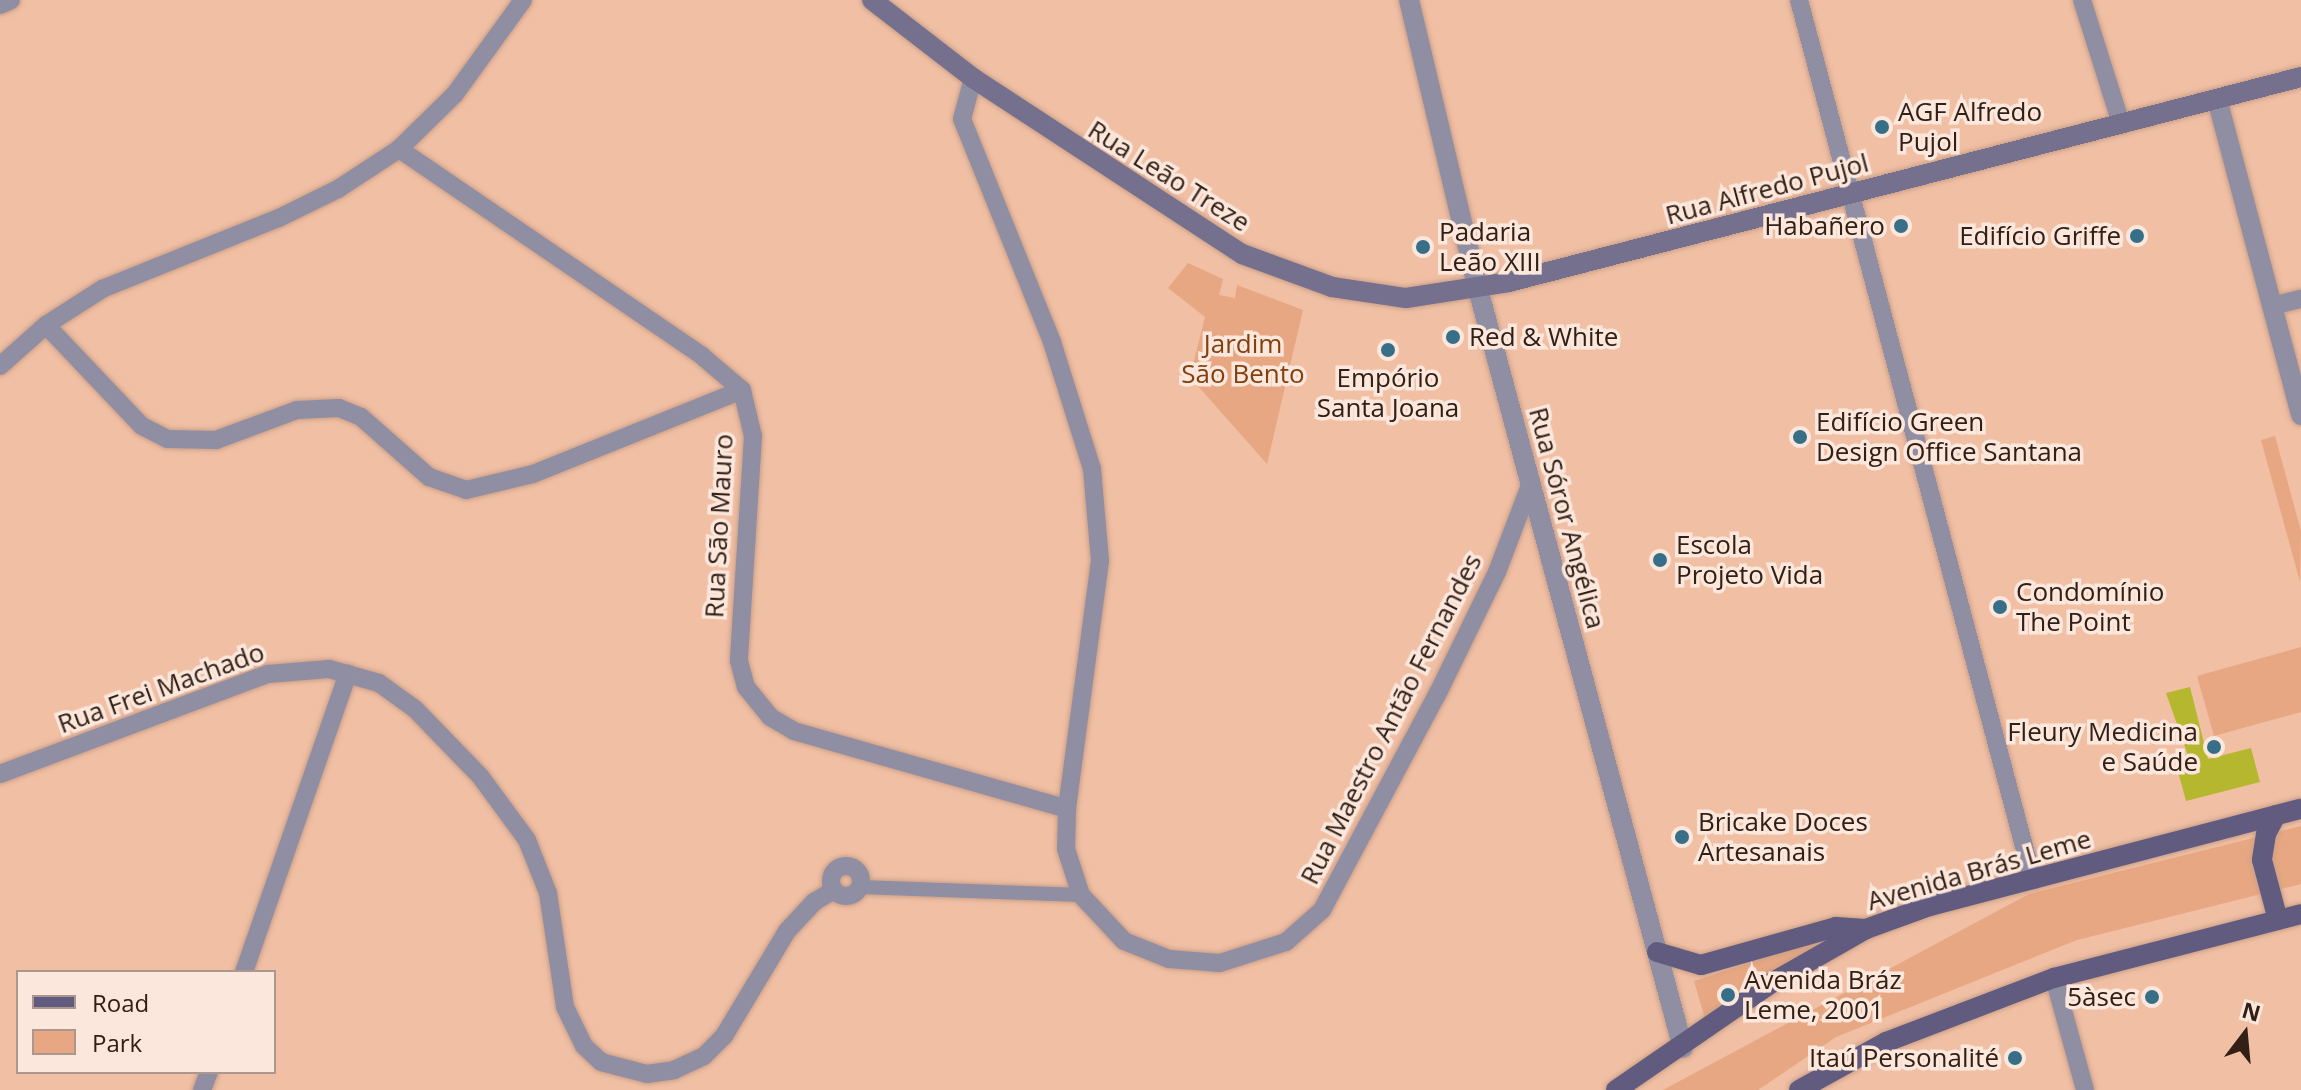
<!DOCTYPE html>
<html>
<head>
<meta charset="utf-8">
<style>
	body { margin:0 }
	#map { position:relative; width:2301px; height:1090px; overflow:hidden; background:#f0bfa4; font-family:"Open Sans",sans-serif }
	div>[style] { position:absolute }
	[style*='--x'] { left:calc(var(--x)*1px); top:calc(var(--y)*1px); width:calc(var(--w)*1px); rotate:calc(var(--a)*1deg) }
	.green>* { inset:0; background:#e7a782 }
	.water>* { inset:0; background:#b5b72f }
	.roads { filter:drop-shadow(0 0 2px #ca9f88) drop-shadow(0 0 2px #ca9f88) }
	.pedestrian>* { height:14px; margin:-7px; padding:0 7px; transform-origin:7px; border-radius:7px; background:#908ea3 }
	.minor>* { height:18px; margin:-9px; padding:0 9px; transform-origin:9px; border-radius:9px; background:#908ea3 }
	.minor>.ring { margin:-9px; padding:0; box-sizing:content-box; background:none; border:18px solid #908ea3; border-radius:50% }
	.tertiary>* { height:20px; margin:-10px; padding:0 10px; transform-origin:10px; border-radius:10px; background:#908ea3 }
	.secondary>* { height:20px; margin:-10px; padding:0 10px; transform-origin:10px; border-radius:10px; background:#74708e }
	.primary>* { height:20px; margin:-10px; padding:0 10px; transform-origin:10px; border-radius:10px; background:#605b7f }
	.dots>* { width:22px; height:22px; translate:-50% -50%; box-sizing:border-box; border:4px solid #fce7dc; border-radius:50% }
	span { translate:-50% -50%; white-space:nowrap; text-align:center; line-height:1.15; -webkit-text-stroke:7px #fce7dc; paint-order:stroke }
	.poi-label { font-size:26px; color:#322016 }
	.left { translate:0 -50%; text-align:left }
	.right { translate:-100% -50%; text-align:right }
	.street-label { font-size:26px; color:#322016 }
	.park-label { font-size:26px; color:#83400f }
	.legend { position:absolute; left:16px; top:970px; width:260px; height:104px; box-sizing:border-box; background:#fce7dc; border:2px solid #ab978d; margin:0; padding:10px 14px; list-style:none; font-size:24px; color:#322016 }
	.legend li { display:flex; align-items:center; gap:16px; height:40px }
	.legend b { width:40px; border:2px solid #ab978d }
	.north { position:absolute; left:2205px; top:994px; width:80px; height:80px; -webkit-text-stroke:6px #fce7dc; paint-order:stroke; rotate:16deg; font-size:22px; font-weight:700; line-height:32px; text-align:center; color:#322016 }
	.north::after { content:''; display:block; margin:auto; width:28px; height:36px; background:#322016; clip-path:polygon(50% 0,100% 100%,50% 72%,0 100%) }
</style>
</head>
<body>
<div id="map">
	<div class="green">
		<div style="clip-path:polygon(1188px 263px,1223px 279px,1219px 295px,1235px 298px,1237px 285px,1303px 310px,1267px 464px,1190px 377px,1205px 317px,1168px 288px)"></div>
		<div style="clip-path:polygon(2275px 436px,2301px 531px,2300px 582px,2261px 440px)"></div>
		<div style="clip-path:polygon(2301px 647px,2301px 712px,2214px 736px,2197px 676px)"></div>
		<div style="clip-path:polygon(2301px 826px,2301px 884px,2077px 940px,1836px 1037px,1758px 1090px,1663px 1090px,2029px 894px)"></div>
		<div style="clip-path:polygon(1825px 938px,1833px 940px,1705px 1019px,1694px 981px)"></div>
	</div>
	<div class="water">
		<div style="clip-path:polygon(2190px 687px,2208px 759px,2251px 748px,2260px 782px,2186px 801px,2177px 768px,2191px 764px,2166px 693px)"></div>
	</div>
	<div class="roads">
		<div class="pedestrian">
			<div style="--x:860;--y:887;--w:221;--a:2.1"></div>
		</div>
		<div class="minor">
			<div style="--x:1799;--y:0;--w:911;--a:75.11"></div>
			<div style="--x:2082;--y:0;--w:130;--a:72.5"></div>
			<div style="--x:0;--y:5;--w:12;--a:-24"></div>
			<div style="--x:973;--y:78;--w:42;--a:105"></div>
			<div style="--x:962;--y:119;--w:240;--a:68"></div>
			<div style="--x:1052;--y:342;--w:133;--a:72.5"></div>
			<div style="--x:1092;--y:469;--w:92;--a:85"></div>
			<div style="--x:1100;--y:561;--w:250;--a:97.6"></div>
			<div style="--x:1067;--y:809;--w:40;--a:91.4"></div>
			<div style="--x:1066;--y:849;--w:48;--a:71.9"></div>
			<div style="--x:1081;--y:895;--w:63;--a:46.9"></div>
			<div style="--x:1124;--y:941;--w:48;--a:21.8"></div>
			<div style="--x:1169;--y:959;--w:51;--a:4.5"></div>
			<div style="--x:1220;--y:963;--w:69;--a:-17.7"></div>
			<div style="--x:1286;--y:942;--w:48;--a:-41.6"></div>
			<div style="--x:1322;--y:910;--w:244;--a:-61.9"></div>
			<div style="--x:1437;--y:695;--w:137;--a:-64"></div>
			<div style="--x:1497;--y:572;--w:95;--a:-69.1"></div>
			<div style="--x:399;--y:149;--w:367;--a:34.3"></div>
			<div style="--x:702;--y:356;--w:52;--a:40.4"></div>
			<div style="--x:742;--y:390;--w:47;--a:76.6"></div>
			<div style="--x:753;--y:436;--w:225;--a:93.6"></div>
			<div style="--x:739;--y:661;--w:27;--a:75"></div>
			<div style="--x:746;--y:687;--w:38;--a:51"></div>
			<div style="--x:770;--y:717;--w:28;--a:30"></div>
			<div style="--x:794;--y:731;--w:284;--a:15.9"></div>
			<div style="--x:2272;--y:306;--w:30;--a:-14"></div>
			<div style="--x:46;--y:325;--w:139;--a:46.5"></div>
			<div style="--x:142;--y:426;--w:28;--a:27"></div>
			<div style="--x:167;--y:439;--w:49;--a:1.2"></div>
			<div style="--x:216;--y:440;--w:86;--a:-20.3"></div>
			<div style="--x:297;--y:410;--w:42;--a:-2.7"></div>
			<div style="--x:339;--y:408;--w:24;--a:22"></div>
			<div style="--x:361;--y:417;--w:91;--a:41.4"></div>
			<div style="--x:429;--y:477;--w:39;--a:19"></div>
			<div style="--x:466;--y:490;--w:69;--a:-13.4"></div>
			<div style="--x:533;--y:474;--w:225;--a:-21.9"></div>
			<div style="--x:0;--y:366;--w:62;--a:-41.7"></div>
			<div style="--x:46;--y:325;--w:67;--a:-32.7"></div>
			<div style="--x:102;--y:289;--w:191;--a:-21.9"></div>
			<div style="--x:279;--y:218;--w:66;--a:-26.2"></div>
			<div style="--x:338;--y:189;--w:73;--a:-33.3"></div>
			<div style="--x:399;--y:149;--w:78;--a:-44.5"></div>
			<div style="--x:455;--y:94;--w:116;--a:-54.1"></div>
			<div style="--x:0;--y:774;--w:286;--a:-20.5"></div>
			<div style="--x:268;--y:674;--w:61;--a:-4.7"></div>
			<div style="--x:329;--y:669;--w:52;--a:15.6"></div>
			<div style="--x:379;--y:683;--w:44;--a:35.8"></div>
			<div style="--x:415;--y:709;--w:93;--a:45.9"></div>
			<div style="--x:480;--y:776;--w:79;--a:53.7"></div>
			<div style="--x:527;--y:840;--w:57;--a:68.4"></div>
			<div style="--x:548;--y:893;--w:115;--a:81.5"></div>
			<div style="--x:565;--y:1007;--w:43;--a:64"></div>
			<div style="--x:584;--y:1046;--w:23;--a:43"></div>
			<div style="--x:601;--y:1062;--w:48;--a:14.6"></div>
			<div style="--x:647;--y:1074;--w:27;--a:-8"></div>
			<div style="--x:674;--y:1070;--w:33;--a:-25"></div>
			<div style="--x:704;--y:1056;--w:28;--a:-45"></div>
			<div style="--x:724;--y:1036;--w:122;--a:-59"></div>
			<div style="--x:787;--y:931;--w:40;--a:-47"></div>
			<div style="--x:814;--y:902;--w:23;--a:-31"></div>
			<div class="ring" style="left:831px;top:866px;width:12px;height:12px"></div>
			<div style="--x:244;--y:972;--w:316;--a:-70.8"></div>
			<div style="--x:2054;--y:978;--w:116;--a:74.5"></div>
			<div style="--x:202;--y:1090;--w:19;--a:-69"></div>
		</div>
		<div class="tertiary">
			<div style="--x:1409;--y:0;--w:297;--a:76.6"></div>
			<div style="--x:1478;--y:289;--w:786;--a:74.89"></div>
			<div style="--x:2217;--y:99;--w:327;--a:75.1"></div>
		</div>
		<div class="secondary">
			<div style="--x:872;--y:0;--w:128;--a:37.7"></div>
			<div style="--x:973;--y:78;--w:321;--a:33.2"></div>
			<div style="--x:1242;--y:254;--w:96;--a:20.1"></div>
			<div style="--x:1332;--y:287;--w:75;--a:8.5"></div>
			<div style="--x:1406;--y:298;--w:104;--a:-8.8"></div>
			<div style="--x:1509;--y:282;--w:818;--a:-14.51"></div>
		</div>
		<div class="primary">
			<div style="--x:2276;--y:815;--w:21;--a:118"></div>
			<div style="--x:2266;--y:834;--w:26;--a:99"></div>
			<div style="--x:2262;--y:860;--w:62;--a:75.1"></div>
			<div style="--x:1657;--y:952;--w:46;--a:16.5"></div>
			<div style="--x:1701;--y:965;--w:140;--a:-15.7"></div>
			<div style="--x:1836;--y:927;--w:30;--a:4"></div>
			<div style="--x:1616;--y:1090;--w:191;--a:-34.5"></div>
			<div style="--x:1773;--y:982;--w:107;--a:-29.7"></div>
			<div style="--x:1866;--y:929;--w:68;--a:-19.8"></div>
			<div style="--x:1930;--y:906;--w:383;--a:-14.7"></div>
			<div style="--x:1799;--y:1090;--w:99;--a:-28.9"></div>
			<div style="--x:1886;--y:1042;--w:180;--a:-20.9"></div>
			<div style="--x:2054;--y:978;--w:255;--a:-14.5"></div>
		</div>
	</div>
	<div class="dots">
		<div style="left:1882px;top:127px;background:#376f89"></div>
		<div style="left:1901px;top:226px;background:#376f89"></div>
		<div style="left:2137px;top:236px;background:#376f89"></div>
		<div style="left:1423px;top:247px;background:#376f89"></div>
		<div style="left:1453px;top:337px;background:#376f89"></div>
		<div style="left:1388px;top:350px;background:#376f89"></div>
		<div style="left:1800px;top:437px;background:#376f89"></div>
		<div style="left:1660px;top:560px;background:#376f89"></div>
		<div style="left:2000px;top:607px;background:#376f89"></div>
		<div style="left:2214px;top:747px;background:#376f89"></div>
		<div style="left:1682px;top:837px;background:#376f89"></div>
		<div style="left:1728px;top:995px;background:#376f89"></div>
		<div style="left:2152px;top:997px;background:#376f89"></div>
		<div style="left:2015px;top:1058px;background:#376f89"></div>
	</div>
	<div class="poi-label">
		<span class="left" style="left:1898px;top:127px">AGF Alfredo<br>Pujol</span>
		<span class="right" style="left:1885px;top:226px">Habañero</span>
		<span class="left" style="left:1439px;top:247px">Padaria<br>Leão XIII</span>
		<span class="right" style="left:2121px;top:236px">Edifício Griffe</span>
		<span class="left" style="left:1469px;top:337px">Red &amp; White</span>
		<span style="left:1388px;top:393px">Empório<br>Santa Joana</span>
		<span class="left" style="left:1816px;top:437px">Edifício Green<br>Design Office Santana</span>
		<span class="left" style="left:1676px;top:560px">Escola<br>Projeto Vida</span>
		<span class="left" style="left:2016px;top:607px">Condomínio<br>The Point</span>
		<span class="right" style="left:2198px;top:747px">Fleury Medicina<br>e Saúde</span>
		<span class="left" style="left:1698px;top:837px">Bricake Doces<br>Artesanais</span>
		<span class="left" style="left:1744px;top:995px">Avenida Bráz<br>Leme, 2001</span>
		<span class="right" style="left:2136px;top:997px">5àsec</span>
		<span class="right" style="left:1999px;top:1058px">Itaú Personalité</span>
	</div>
	<div class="street-label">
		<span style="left:1169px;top:176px;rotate:32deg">Rua Leão Treze</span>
		<span style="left:1767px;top:189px;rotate:-15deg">Rua Alfredo Pujol</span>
		<span style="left:1567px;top:518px;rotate:75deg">Rua Sóror Angélica</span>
		<span style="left:719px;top:526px;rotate:-87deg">Rua São Mauro</span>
		<span style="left:161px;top:688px;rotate:-20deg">Rua Frei Machado</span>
		<span style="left:1391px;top:719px;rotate:-63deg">Rua Maestro Antão Fernandes</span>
		<span style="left:1979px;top:870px;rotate:-16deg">Avenida Brás Leme</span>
	</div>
	<div class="park-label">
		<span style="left:1243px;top:359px">Jardim<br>São Bento</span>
	</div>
	<ul class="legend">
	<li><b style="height:10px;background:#605b7f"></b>Road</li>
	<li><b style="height:22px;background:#e7a782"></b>Park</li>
	</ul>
	<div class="north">N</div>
</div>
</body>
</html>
